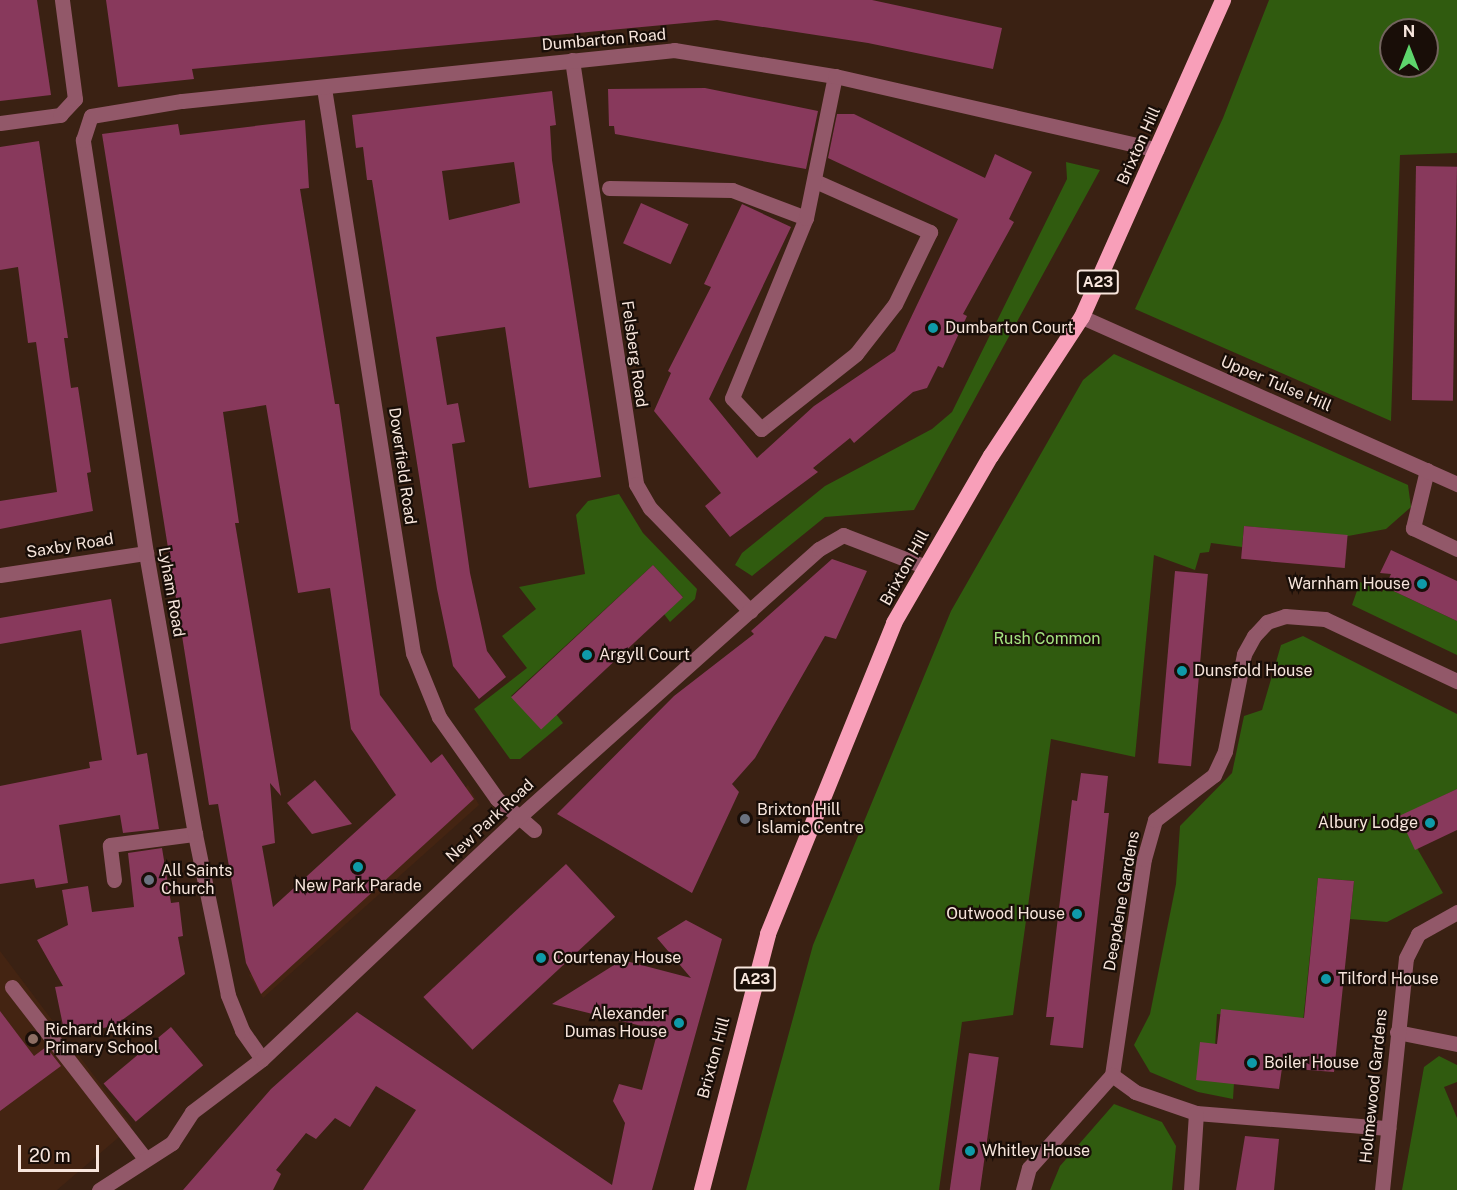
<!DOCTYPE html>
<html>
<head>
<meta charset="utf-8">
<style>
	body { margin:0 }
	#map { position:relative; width:1457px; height:1190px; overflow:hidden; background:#3a2113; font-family:"Public Sans",sans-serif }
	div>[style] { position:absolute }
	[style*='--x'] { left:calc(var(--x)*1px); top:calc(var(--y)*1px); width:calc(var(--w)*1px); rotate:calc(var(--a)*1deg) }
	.built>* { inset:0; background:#442412 }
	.green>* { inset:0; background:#305b0f }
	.building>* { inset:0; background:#88395c; transform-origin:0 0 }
	.service>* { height:15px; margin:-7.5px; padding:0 7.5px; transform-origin:7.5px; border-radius:7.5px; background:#925869 }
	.minor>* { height:15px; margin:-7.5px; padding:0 7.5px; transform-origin:7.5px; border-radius:7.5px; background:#925869 }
	.tertiary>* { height:15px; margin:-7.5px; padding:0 7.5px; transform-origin:7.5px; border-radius:7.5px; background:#925869 }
	.trunk>* { height:16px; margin:-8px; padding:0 8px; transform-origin:8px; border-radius:8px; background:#f89fb9 }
	.dots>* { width:16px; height:16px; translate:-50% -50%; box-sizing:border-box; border:3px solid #190e08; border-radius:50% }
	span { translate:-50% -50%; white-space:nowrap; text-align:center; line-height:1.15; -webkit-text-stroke:4.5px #190e08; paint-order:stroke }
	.shield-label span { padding:2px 4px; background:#190e08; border:2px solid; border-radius:4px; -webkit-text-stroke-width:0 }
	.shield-label { font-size:15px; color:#f7e5dc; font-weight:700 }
	.street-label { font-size:16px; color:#f7e5dc }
	.poi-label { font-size:16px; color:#f7e5dc }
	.left { translate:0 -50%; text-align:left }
	.right { translate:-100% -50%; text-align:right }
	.park-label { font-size:16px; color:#a5e481 }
	.north { position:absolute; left:1379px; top:18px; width:60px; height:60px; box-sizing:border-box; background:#190e08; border:2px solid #72645d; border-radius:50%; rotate:0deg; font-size:16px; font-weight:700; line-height:24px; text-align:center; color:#f7e5dc }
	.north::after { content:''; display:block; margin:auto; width:21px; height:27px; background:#5ed56c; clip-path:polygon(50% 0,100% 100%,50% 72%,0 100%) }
	.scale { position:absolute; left:18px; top:1145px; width:81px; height:27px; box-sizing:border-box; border:3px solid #f7e5dc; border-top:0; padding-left:8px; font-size:18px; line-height:21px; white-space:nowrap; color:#f7e5dc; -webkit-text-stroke:4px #190e08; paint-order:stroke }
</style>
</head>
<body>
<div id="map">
	<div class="built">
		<div style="clip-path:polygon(468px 785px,479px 805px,263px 998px,249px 975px)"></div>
		<div style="clip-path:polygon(0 951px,132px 1126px,57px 1190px,0 1190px)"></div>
	</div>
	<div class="green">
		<div style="clip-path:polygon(evenodd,1269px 0,1457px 0,1457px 153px,1400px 155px,1391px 421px,1135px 309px,1223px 118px,1269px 0,1391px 30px,1427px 30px,1427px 66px,1391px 66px,1391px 30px)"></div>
		<div style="clip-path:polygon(1066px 162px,1100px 170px,914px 510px,825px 517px,752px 576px,735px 565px,742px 553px,825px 486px,932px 429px,952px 412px,1067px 179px)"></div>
		<div style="clip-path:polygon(1114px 354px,1408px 485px,1411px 507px,1386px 529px,1348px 536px,1244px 526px,1242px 547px,1211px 543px,1209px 552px,1200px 553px,1195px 570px,1154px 555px,1135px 757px,1051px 739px,1013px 1015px,962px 1022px,939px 1190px,746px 1190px,813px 945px,951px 611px,1083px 380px)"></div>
		<div style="clip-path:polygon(619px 494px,643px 533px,697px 589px,695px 599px,670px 622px,664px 614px,683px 597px,653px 565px,511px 696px,556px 714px,563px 723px,520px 759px,510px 759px,474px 709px,527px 668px,502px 636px,536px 609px,519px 587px,585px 574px,576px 515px,588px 501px)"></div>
		<div style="clip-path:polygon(1360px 582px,1382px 592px,1385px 587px,1457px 621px,1457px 655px,1352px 605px)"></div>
		<div style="clip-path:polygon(1303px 636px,1457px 714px,1457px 789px,1399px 817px,1443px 893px,1387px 922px,1350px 919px,1354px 881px,1318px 878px,1303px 1022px,1217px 1014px,1214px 1064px,1235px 1067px,1233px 1099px,1198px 1092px,1150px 1072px,1134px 1045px,1150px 1014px,1176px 884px,1180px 826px,1232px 773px,1244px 716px,1262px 710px,1281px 645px)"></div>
		<div style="clip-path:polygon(1439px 1056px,1457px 1065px,1457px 1082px,1444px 1087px,1457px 1118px,1457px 1190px,1402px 1190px,1424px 1067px)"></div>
		<div style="clip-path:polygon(1114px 1104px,1162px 1122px,1176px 1146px,1172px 1190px,1050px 1190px,1060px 1166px)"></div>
	</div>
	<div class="building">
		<div style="clip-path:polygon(0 0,37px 0,51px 95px,0 101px)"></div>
		<div style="clip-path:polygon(106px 0,872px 0,1002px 28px,993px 69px,868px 43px,717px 20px,192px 69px,194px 79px,118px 87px)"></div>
		<div style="clip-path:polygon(705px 88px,818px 111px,806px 169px,615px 134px,614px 126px,609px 126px,608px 89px)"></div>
		<div style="clip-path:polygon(evenodd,552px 91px,556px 125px,550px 126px,552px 160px,601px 477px,529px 488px,505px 327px,436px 337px,447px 405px,458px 403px,465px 442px,452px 444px,470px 573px,487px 651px,506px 677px,479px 699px,453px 666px,437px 589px,372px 180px,367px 180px,363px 147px,356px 148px,352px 115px,552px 91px,514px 162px,520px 203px,449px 220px,442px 171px,514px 162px)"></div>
		<div style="clip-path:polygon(837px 114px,854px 114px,985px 178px,995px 154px,1032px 172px,1009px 219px,1014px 222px,963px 314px,967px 316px,943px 368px,938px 366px,927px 388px,913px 392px,854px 443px,850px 438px,813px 468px,818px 472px,730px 537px,705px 506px,721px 493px,654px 411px,671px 373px,668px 371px,711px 287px,704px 284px,742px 204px,791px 227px,709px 399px,757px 458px,814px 406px,895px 351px,958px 219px,828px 158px)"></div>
		<div style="clip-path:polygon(evenodd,305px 120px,309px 188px,300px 189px,335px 404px,339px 404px,380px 695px,431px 763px,442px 754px,474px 799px,261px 994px,246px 963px,218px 804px,209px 805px,102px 134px,178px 124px,180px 135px,305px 120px,266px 405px,298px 593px,330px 588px,351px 729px,396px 795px,273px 907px,262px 846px,275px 843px,270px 783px,281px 796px,235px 523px,239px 523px,223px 412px,266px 405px)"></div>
		<div style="clip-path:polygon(39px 141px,68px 338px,64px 338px,71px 388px,78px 387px,91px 472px,87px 473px,93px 511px,0 529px,0 501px,57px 492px,36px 342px,28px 343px,18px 267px,0 270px,0 147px)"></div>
		<div style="left:1416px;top:166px;width:41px;height:234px;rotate:1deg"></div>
		<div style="left:641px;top:203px;width:52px;height:44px;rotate:24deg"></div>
		<div style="left:1244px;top:526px;width:104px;height:33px;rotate:5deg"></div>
		<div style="clip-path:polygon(1391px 550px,1457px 581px,1457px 621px,1385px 587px,1391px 574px,1380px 573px)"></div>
		<div style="clip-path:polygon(832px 559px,867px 571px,836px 639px,825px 636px,755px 758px,732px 784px,739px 792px,692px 893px,557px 814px,674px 696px,754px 634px,751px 631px)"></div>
		<div style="left:653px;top:565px;width:44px;height:194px;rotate:47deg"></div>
		<div style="left:1175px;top:571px;width:33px;height:193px;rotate:5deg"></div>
		<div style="clip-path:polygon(111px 599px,137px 755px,147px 753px,159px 829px,123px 833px,120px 815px,59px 825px,68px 883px,36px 888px,34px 879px,0 884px,0 786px,90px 768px,89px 762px,102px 760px,81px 630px,0 644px,0 618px)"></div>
		<div style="clip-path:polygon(1081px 773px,1108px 776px,1104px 813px,1109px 813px,1083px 1048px,1050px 1045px,1054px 1017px,1046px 1017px,1072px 800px,1077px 801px)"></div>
		<div style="clip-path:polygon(315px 780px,352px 824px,312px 834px,287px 803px)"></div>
		<div style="clip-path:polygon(1457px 789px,1457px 830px,1415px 850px,1399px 816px)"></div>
		<div style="clip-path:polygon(162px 848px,171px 903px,179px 902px,183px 936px,178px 937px,185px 974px,114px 1026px,65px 1035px,55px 987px,63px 986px,37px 940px,68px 925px,62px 890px,88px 886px,92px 912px,134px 907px,128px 853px)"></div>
		<div style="left:566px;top:864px;width:72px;height:195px;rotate:47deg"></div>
		<div style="clip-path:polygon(1318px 878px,1354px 881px,1334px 1072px,1282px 1068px,1279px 1089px,1196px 1080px,1200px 1042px,1217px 1044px,1221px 1009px,1304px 1018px)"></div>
		<div style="clip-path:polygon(686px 920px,722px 939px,652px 1190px,363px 1190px,416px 1110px,376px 1086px,350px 1127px,335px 1118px,316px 1139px,306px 1133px,276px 1170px,281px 1174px,273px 1190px,183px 1190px,271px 1089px,357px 1012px,612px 1185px,625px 1123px,613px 1101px,619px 1084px,642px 1090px,658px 1030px,552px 1004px,622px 960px,691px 978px,657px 938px)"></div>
		<div style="clip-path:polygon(0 1011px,34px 1056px,46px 1047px,61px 1066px,0 1111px)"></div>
		<div style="left:171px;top:1027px;width:50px;height:88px;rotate:50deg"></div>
		<div style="left:969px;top:1053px;width:30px;height:139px;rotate:8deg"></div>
		<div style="clip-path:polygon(1245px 1136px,1279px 1139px,1274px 1190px,1236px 1190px)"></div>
	</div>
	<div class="service">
		<div style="--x:609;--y:188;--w:123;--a:0.9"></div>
		<div style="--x:732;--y:190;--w:79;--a:20.7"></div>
		<div style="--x:1427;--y:470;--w:60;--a:103.6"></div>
		<div style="--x:1413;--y:528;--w:49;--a:25.5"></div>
		<div style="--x:519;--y:817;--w:20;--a:41"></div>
		<div style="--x:114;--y:880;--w:35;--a:-97"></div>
		<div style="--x:110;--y:845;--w:86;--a:-7.4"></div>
		<div style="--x:12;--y:987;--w:215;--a:52.2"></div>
	</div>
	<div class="minor">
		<div style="--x:572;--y:60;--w:429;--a:81.4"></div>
		<div style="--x:636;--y:484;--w:28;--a:60"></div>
		<div style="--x:650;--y:508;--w:144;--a:45.8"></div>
		<div style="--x:324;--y:88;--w:572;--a:81.05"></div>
		<div style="--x:413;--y:653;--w:69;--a:67.9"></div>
		<div style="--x:439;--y:717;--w:100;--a:54.7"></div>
		<div style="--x:497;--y:799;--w:28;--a:39"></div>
		<div style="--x:0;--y:123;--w:61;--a:-7.6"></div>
		<div style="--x:60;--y:115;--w:22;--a:-47"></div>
		<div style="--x:75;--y:99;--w:100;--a:-97.5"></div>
		<div style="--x:815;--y:181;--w:126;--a:23.9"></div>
		<div style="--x:930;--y:232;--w:80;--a:115.9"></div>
		<div style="--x:895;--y:304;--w:63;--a:128"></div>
		<div style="--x:856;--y:354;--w:121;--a:141.7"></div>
		<div style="--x:761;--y:429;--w:42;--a:-133.1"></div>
		<div style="--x:732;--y:398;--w:195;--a:-67.7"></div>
		<div style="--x:806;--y:218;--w:145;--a:-78.5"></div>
		<div style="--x:1082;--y:317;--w:411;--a:24"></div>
		<div style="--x:0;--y:575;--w:148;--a:-8.6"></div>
		<div style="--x:1397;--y:1032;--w:61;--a:11.3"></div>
		<div style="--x:262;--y:1059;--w:35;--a:-125"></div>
		<div style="--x:242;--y:1030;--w:38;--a:-112"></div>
		<div style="--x:228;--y:995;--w:164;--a:-101.6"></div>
		<div style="--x:195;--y:834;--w:285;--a:-99.9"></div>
		<div style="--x:146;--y:553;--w:418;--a:-98.7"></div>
		<div style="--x:83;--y:140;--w:25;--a:-72"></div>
		<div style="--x:91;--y:116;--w:92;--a:-9.4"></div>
		<div style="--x:182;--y:101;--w:495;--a:-5.9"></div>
		<div style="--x:674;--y:50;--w:163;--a:9.2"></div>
		<div style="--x:835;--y:76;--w:330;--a:12.9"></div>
		<div style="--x:1112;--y:1075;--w:218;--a:-81.6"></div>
		<div style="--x:1144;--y:859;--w:41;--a:-74.2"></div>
		<div style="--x:1155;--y:820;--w:74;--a:-37.3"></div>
		<div style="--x:1214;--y:775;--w:26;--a:-65"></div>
		<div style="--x:1225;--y:751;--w:99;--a:-78.9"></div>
		<div style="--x:1244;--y:654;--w:21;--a:-61"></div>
		<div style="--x:1254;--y:636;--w:19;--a:-47"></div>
		<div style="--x:1267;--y:622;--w:19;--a:-18"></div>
		<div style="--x:1285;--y:616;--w:40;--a:4.3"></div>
		<div style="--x:1325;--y:619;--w:146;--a:25.2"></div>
		<div style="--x:1112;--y:1075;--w:29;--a:36"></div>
		<div style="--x:1135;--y:1092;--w:65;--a:19"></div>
		<div style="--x:1196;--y:1113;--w:193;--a:4.5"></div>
		<div style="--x:1023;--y:1190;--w:23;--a:-75"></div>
		<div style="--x:1029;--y:1168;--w:125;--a:-48.3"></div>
		<div style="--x:1191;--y:1190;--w:77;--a:-86.3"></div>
		<div style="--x:1382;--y:1190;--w:233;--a:-84.1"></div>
		<div style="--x:1406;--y:958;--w:27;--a:-63"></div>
		<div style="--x:1418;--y:934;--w:45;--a:-29.4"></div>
	</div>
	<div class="tertiary">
		<div style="--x:99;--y:1190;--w:87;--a:-32.8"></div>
		<div style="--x:172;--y:1143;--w:37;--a:-57"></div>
		<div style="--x:192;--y:1112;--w:88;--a:-37.1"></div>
		<div style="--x:262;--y:1059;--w:353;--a:-43.3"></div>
		<div style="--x:519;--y:817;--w:402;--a:-41.8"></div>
		<div style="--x:819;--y:549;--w:28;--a:-30"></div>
		<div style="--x:843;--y:535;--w:89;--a:21.1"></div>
	</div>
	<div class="trunk">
		<div style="--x:702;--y:1190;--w:264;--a:-75.5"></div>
		<div style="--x:768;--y:934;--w:336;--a:-67.9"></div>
		<div style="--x:894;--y:623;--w:193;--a:-59.9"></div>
		<div style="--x:991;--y:456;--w:166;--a:-56.8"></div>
		<div style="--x:1082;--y:317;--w:347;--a:-66"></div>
	</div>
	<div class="dots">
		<div style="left:933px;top:328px;background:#0f9aa8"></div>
		<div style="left:1422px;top:584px;background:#0f9aa8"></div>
		<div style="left:587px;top:655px;background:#0f9aa8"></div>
		<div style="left:1182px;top:671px;background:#0f9aa8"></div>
		<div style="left:745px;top:819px;background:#6b7280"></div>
		<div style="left:1430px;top:823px;background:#0f9aa8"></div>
		<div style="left:358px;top:867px;background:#0f9aa8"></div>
		<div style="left:149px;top:880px;background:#6b7280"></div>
		<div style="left:1077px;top:914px;background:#0f9aa8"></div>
		<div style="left:541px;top:958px;background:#0f9aa8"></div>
		<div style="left:1326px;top:979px;background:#0f9aa8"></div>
		<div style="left:679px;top:1023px;background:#0f9aa8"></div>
		<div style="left:33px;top:1039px;background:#8d6e63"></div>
		<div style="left:1252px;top:1063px;background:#0f9aa8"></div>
		<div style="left:970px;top:1151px;background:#0f9aa8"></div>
	</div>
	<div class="shield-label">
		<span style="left:1098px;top:282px">A23</span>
		<span style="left:755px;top:979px">A23</span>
	</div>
	<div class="street-label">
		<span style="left:604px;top:40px;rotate:-5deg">Dumbarton Road</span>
		<span style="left:1139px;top:146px;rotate:-66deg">Brixton Hill</span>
		<span style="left:634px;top:354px;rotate:82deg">Felsberg Road</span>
		<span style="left:1276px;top:384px;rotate:23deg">Upper Tulse Hill</span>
		<span style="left:402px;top:466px;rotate:82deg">Doverfield Road</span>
		<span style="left:70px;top:546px;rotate:-9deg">Saxby Road</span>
		<span style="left:905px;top:568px;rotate:-61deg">Brixton Hill</span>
		<span style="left:171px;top:592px;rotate:80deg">Lyham Road</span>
		<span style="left:490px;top:821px;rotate:-43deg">New Park Road</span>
		<span style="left:1122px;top:901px;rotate:-80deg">Deepdene Gardens</span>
		<span style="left:714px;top:1058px;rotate:-75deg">Brixton Hill</span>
		<span style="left:1374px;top:1086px;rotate:-84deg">Holmewood Gardens</span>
	</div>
	<div class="poi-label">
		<span class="left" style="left:945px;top:328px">Dumbarton Court</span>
		<span class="right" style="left:1410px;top:584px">Warnham House</span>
		<span class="left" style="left:599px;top:655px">Argyll Court</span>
		<span class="left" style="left:1194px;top:671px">Dunsfold House</span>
		<span class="left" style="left:757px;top:819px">Brixton Hill<br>Islamic Centre</span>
		<span class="right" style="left:1418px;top:823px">Albury Lodge</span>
		<span class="left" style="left:161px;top:880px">All Saints<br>Church</span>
		<span style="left:358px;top:886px">New Park Parade</span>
		<span class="right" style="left:1065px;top:914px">Outwood House</span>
		<span class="left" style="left:553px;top:958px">Courtenay House</span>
		<span class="left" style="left:1338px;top:979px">Tilford House</span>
		<span class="right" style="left:667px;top:1023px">Alexander<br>Dumas House</span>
		<span class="left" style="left:45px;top:1039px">Richard Atkins<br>Primary School</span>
		<span class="left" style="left:1264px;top:1063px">Boiler House</span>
		<span class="left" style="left:982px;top:1151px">Whitley House</span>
	</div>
	<div class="park-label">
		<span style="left:1047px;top:639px">Rush Common</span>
	</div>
	<div class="north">N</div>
	<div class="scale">20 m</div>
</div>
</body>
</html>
